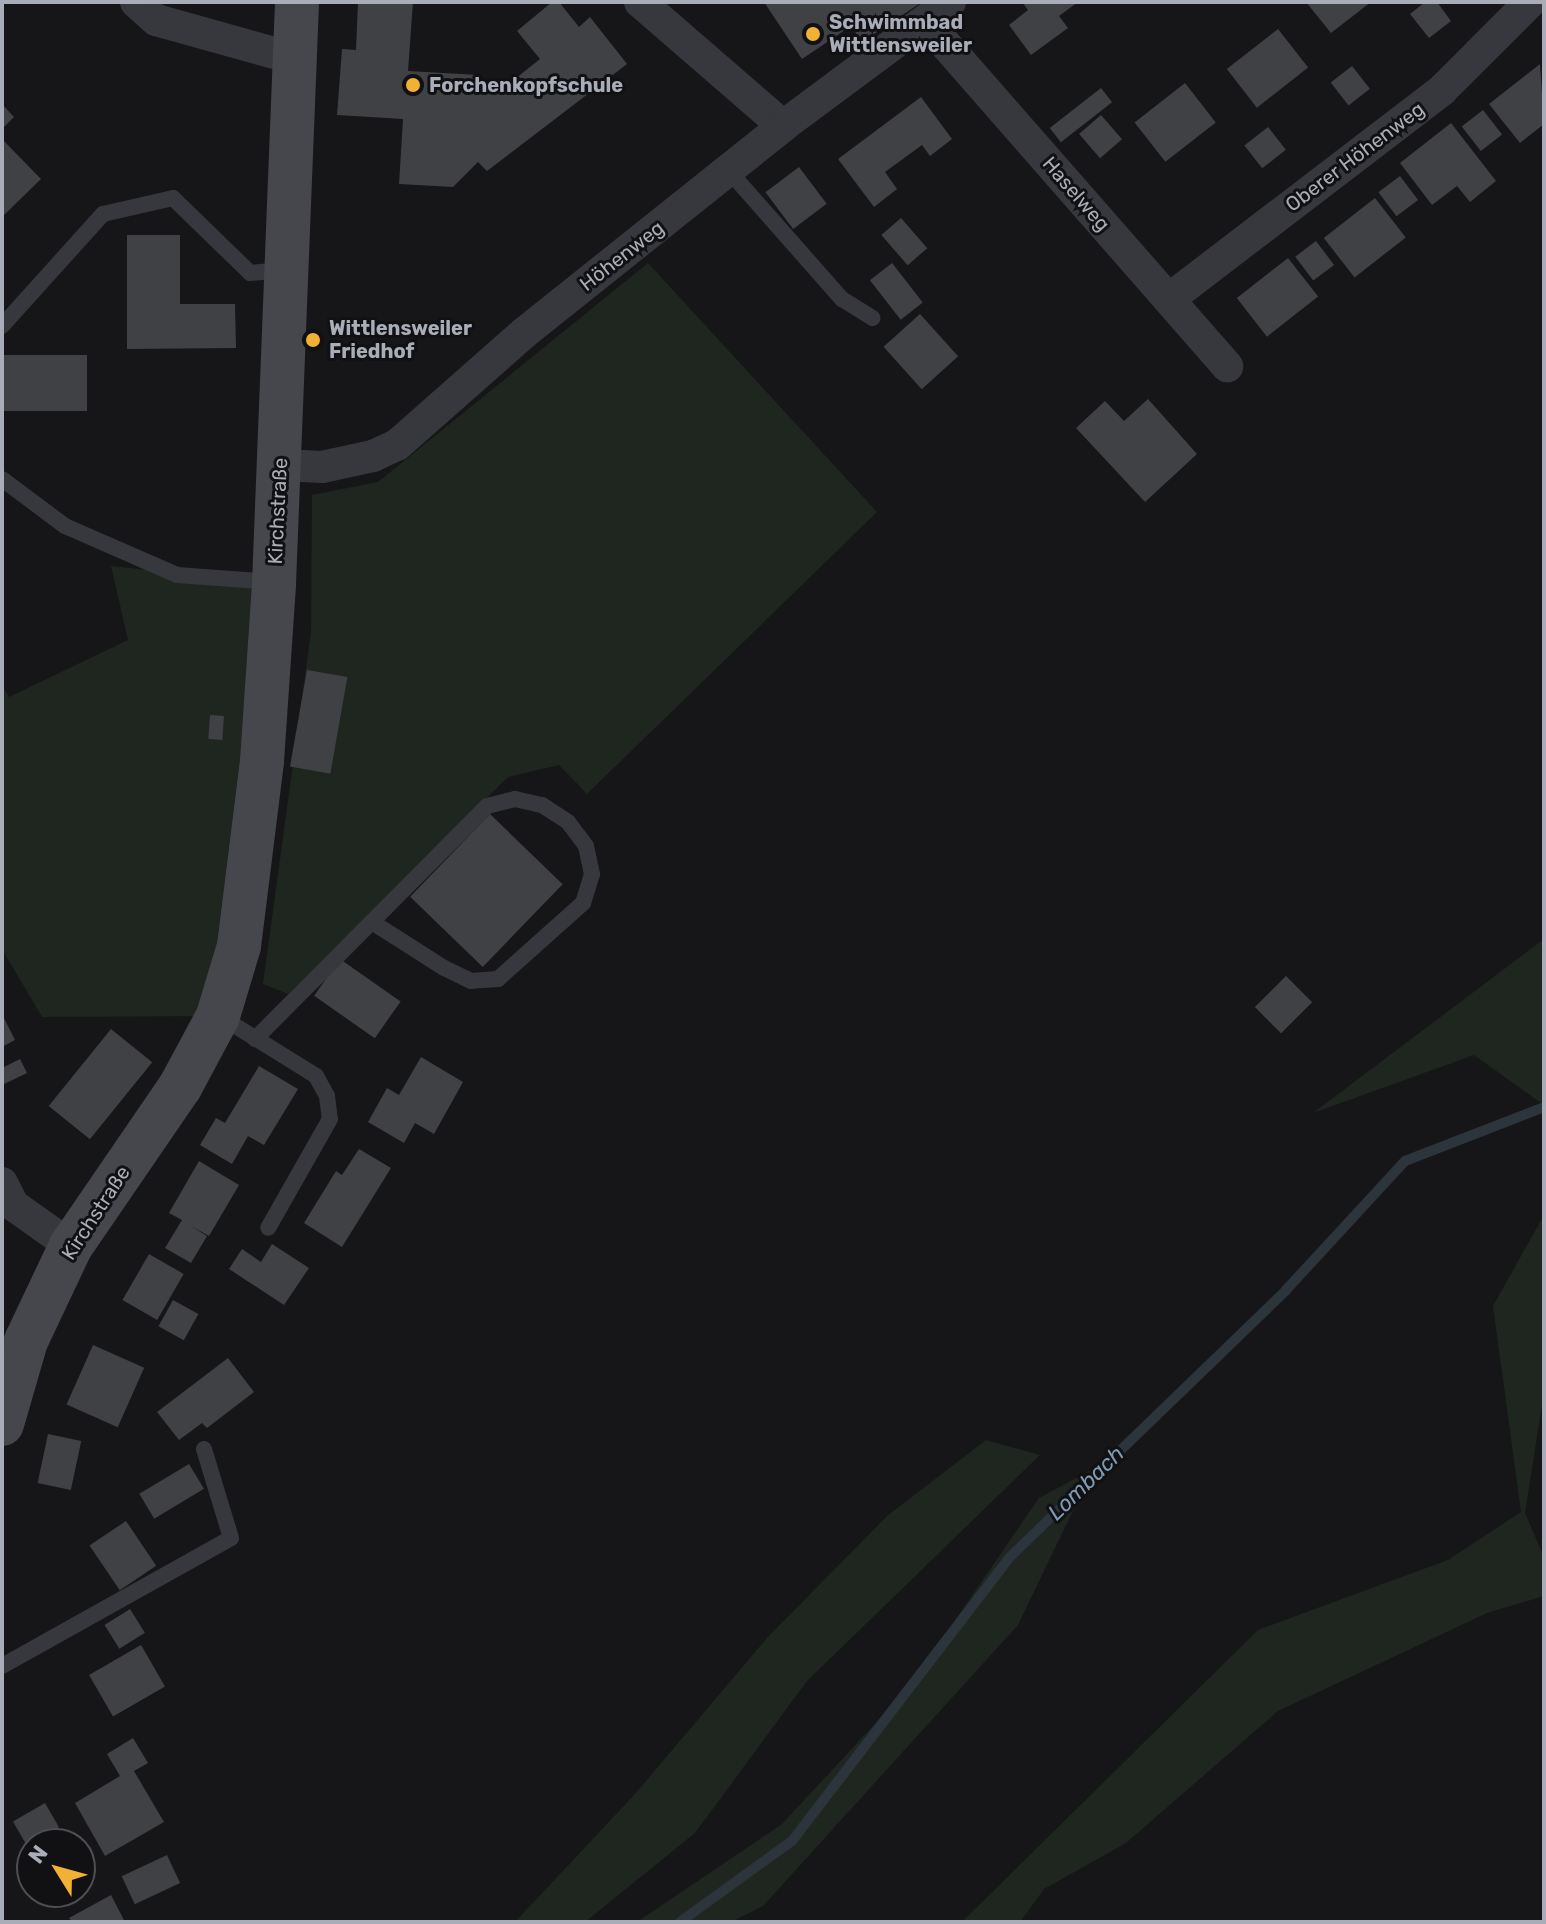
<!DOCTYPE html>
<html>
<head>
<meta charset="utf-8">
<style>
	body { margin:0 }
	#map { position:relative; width:1546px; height:1924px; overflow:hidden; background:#161618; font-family:Rubik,sans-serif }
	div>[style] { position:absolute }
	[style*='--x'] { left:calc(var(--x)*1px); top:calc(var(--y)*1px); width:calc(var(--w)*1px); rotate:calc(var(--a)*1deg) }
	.green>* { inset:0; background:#1e261f }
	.stream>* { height:10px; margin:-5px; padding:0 5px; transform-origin:5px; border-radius:5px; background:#2c353c }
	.building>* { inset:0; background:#404145; transform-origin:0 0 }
	.lane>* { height:16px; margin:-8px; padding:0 8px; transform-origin:8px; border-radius:8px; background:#37383d }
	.street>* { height:32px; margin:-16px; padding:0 16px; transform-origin:16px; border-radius:16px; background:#37383d }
	.secondary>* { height:44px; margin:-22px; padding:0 22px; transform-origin:22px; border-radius:22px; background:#45474d }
	.dots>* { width:22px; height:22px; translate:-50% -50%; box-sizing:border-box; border:4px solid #111113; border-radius:50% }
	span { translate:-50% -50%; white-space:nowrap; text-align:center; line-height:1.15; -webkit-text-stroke:6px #111113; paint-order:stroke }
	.poi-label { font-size:20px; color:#a8adb8; font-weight:700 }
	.left { translate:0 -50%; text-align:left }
	.street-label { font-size:20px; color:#a8adb8 }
	.water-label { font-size:22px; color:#7f9bb3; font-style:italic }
	.frame { position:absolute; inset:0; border:4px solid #a8adb8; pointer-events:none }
	.north { position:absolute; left:16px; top:1828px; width:80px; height:80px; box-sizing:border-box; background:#111113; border:2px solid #4d4f55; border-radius:50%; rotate:307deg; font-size:22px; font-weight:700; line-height:32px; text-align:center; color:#a8adb8 }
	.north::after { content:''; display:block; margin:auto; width:28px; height:36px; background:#f2b134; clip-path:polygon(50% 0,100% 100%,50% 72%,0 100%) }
</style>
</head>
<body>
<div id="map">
	<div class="green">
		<div style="clip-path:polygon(648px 263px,877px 512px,587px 794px,559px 765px,508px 777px,288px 994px,263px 984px,311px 632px,312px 495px,378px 482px)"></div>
		<div style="clip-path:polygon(111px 566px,274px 583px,218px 1016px,42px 1017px,2px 949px,2px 684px,9px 697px,128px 640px)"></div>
		<div style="clip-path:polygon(1544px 939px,1544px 1105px,1474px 1055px,1313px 1113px)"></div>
		<div style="clip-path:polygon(1544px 1215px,1544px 1392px,1525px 1513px,1544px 1557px,1544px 1596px,1487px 1613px,1278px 1711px,1126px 1843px,1044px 1889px,1020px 1922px,962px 1922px,1258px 1630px,1448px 1560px,1521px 1512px,1493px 1306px)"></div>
		<div style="clip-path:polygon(986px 1440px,1040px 1455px,807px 1681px,695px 1833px,585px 1922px,515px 1922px,635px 1794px,767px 1638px,887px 1516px)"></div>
		<div style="clip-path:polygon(1093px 1469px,1018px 1625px,763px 1906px,731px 1922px,637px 1922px,782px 1824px,910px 1686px,1039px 1498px)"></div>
	</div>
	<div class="stream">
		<div style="--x:680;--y:1922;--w:138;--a:-35.9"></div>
		<div style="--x:792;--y:1841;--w:359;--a:-52.5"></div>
		<div style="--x:1011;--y:1556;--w:383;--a:-44"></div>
		<div style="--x:1286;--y:1290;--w:176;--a:-47.3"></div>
		<div style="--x:1405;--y:1161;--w:149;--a:-21.2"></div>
	</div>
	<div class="building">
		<div style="clip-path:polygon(358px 2px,413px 2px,408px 71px,478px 75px,495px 95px,540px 59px,517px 31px,552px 2px,559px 2px,579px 27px,590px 17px,627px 64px,487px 171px,478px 162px,453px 187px,399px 184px,403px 119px,337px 115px,342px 49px,356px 50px)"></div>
		<div style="clip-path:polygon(764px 2px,922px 2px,862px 42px,851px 26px,802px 59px)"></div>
		<div style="clip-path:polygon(1022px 2px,1078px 2px,1059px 16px,1068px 28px,1031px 55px,1009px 25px,1028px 10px)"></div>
		<div style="clip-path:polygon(1306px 2px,1371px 2px,1331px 33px)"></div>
		<div style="clip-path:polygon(1425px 2px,1437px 2px,1451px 21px,1429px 38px,1410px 14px)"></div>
		<div style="left:1278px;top:29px;width:49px;height:65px;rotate:52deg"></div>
		<div style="clip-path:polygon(1540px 64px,1544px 124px,1520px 143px,1489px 104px)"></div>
		<div style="left:1352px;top:66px;width:29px;height:27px;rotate:52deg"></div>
		<div style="left:1185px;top:83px;width:50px;height:64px;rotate:52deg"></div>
		<div style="left:1101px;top:88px;width:18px;height:65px;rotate:52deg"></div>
		<div style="clip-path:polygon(921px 97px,952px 139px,930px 156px,922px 145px,885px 172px,897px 189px,874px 207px,838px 159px)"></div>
		<div style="clip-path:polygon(2px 104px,14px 117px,2px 129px)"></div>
		<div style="left:1483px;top:110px;width:31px;height:27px;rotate:52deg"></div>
		<div style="left:1101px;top:115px;width:32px;height:29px;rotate:49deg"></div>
		<div style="clip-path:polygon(1451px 123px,1496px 181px,1470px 202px,1457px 186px,1432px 205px,1400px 163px)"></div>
		<div style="left:1268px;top:127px;width:29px;height:30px;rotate:52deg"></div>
		<div style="clip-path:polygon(2px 139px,41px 179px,2px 217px)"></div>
		<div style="left:799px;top:167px;width:46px;height:42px;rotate:53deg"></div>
		<div style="left:1400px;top:176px;width:30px;height:27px;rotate:53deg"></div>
		<div style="left:1375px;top:198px;width:50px;height:65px;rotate:52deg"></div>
		<div style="left:901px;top:218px;width:40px;height:26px;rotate:49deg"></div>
		<div style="clip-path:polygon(127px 235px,180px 235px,180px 304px,235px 304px,236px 348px,127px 349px)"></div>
		<div style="left:1316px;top:241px;width:30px;height:26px;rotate:53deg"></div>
		<div style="left:1288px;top:258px;width:49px;height:65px;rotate:52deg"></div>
		<div style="left:892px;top:263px;width:50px;height:28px;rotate:52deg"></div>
		<div style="left:920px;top:314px;width:57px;height:49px;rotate:48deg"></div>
		<div style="left:4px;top:355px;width:83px;height:56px"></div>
		<div style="clip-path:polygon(1148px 399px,1197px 454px,1145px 502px,1076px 428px,1105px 401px,1124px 421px)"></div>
		<div style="left:307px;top:670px;width:41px;height:98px;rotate:10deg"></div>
		<div style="left:210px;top:715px;width:14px;height:24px;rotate:4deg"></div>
		<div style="left:490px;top:814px;width:101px;height:115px;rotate:44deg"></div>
		<div style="left:340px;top:959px;width:74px;height:45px;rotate:35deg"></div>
		<div style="left:1286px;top:976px;width:37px;height:44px;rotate:45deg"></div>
		<div style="clip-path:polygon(2px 1014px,15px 1040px,2px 1047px)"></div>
		<div style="left:111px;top:1029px;width:53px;height:99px;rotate:39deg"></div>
		<div style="clip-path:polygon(421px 1057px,463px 1082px,434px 1134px,415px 1123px,404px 1143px,368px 1122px,387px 1088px,399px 1095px)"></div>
		<div style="clip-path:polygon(20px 1059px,27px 1073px,2px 1085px,2px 1068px)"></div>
		<div style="clip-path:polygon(259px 1066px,298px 1089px,264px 1145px,248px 1136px,232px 1164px,200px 1145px,216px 1118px,225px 1123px)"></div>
		<div style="clip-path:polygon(359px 1149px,391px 1168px,342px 1247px,304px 1223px,336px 1171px,342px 1175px)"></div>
		<div style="clip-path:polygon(199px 1161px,239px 1185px,209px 1236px,191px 1226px,207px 1236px,191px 1263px,165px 1248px,182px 1220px,169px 1213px)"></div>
		<div style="clip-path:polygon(272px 1244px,309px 1268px,284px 1305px,229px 1269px,242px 1249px,261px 1262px)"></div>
		<div style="left:149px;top:1254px;width:40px;height:53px;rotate:30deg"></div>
		<div style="left:173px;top:1300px;width:29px;height:30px;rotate:29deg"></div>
		<div style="left:93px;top:1345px;width:56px;height:65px;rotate:24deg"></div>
		<div style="clip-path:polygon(228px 1358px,254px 1392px,207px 1428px,202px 1423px,179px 1440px,157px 1412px)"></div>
		<div style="left:48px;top:1434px;width:34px;height:50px;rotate:12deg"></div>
		<div style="left:189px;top:1464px;width:29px;height:58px;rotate:59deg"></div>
		<div style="left:126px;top:1521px;width:54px;height:44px;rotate:56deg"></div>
		<div style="left:130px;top:1609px;width:28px;height:30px;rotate:58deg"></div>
		<div style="left:141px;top:1645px;width:48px;height:60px;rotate:60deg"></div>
		<div style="clip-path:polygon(133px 1738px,148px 1763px,134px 1771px,164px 1822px,105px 1856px,75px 1803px,120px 1776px,107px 1754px)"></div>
		<div style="left:45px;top:1803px;width:28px;height:37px;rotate:60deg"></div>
		<div style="left:167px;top:1855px;width:31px;height:50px;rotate:65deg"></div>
		<div style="clip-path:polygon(111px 1895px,125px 1922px,72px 1922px,69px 1918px)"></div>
	</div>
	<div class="lane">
		<div style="--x:729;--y:171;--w:171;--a:48.6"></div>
		<div style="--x:842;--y:299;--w:36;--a:32"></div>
		<div style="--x:2;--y:326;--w:151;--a:-48"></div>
		<div style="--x:103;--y:214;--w:72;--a:-12.9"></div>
		<div style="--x:173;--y:198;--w:107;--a:44.2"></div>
		<div style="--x:250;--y:273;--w:34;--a:-5"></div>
		<div style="--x:2;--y:479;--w:79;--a:36.7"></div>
		<div style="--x:65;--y:526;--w:122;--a:23.6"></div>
		<div style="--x:177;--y:575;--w:97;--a:4.1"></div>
		<div style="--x:221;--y:1017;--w:112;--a:31.8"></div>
		<div style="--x:316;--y:1076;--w:23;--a:61"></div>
		<div style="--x:327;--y:1096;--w:23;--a:83"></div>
		<div style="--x:330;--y:1119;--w:125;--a:119.6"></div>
		<div style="--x:255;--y:1039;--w:329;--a:-45.1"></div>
		<div style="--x:487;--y:806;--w:29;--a:-14"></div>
		<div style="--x:515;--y:799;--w:28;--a:13"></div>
		<div style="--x:542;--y:805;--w:31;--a:33"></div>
		<div style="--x:568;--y:822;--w:30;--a:53"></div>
		<div style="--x:586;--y:846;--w:29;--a:78"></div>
		<div style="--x:592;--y:874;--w:30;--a:107"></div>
		<div style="--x:583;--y:903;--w:114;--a:138.2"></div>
		<div style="--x:498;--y:979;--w:27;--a:176"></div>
		<div style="--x:471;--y:981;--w:30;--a:-154"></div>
		<div style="--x:444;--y:968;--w:85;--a:-147.4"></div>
		<div style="--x:2;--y:1666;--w:262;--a:-29.2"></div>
		<div style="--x:231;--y:1538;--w:93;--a:-106.9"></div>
	</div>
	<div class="street">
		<div style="--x:136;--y:2;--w:27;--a:42"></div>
		<div style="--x:156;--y:20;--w:141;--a:15.6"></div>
		<div style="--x:640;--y:2;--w:189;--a:40.9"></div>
		<div style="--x:925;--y:21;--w:459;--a:48.8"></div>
		<div style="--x:1169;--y:299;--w:344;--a:-37.4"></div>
		<div style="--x:1442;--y:90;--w:124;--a:-45"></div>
		<div style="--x:281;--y:465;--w:41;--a:2.8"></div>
		<div style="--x:322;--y:467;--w:52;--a:-12.2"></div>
		<div style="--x:373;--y:456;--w:26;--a:-25"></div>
		<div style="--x:397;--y:445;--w:169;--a:-41.4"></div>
		<div style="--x:524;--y:333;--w:332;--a:-38.6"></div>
		<div style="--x:783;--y:126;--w:208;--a:-36.6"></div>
		<div style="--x:2;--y:1183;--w:25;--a:63"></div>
		<div style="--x:13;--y:1205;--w:71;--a:35.3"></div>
	</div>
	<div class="secondary">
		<div style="--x:2;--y:1424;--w:86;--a:-73.9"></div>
		<div style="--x:26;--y:1341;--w:105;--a:-64.7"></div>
		<div style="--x:71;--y:1246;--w:193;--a:-55.6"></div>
		<div style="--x:180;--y:1087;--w:81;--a:-61.8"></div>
		<div style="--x:218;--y:1016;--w:73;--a:-73.3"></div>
		<div style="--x:239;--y:946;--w:186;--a:-82.9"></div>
		<div style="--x:262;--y:761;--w:178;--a:-86.1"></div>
		<div style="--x:274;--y:583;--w:581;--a:-87.73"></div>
	</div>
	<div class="dots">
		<div style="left:813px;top:34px;background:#f2b134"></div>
		<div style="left:413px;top:85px;background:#f2b134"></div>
		<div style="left:313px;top:340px;background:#f2b134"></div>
	</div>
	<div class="poi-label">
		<span class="left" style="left:829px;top:34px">Schwimmbad<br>Wittlensweiler</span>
		<span class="left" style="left:429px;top:85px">Forchenkopfschule</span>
		<span class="left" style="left:329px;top:340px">Wittlensweiler<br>Friedhof</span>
	</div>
	<div class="street-label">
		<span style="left:1355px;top:157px;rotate:-37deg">Oberer Höhenweg</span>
		<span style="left:1076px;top:194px;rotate:49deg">Haselweg</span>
		<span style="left:622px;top:256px;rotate:-38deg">Höhenweg</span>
		<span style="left:278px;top:511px;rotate:-87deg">Kirchstraße</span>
		<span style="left:96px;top:1213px;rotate:-57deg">Kirchstraße</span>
	</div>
	<div class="water-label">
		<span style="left:1086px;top:1483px;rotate:-44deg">Lombach</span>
	</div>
	<div class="frame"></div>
	<div class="north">N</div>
</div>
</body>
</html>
